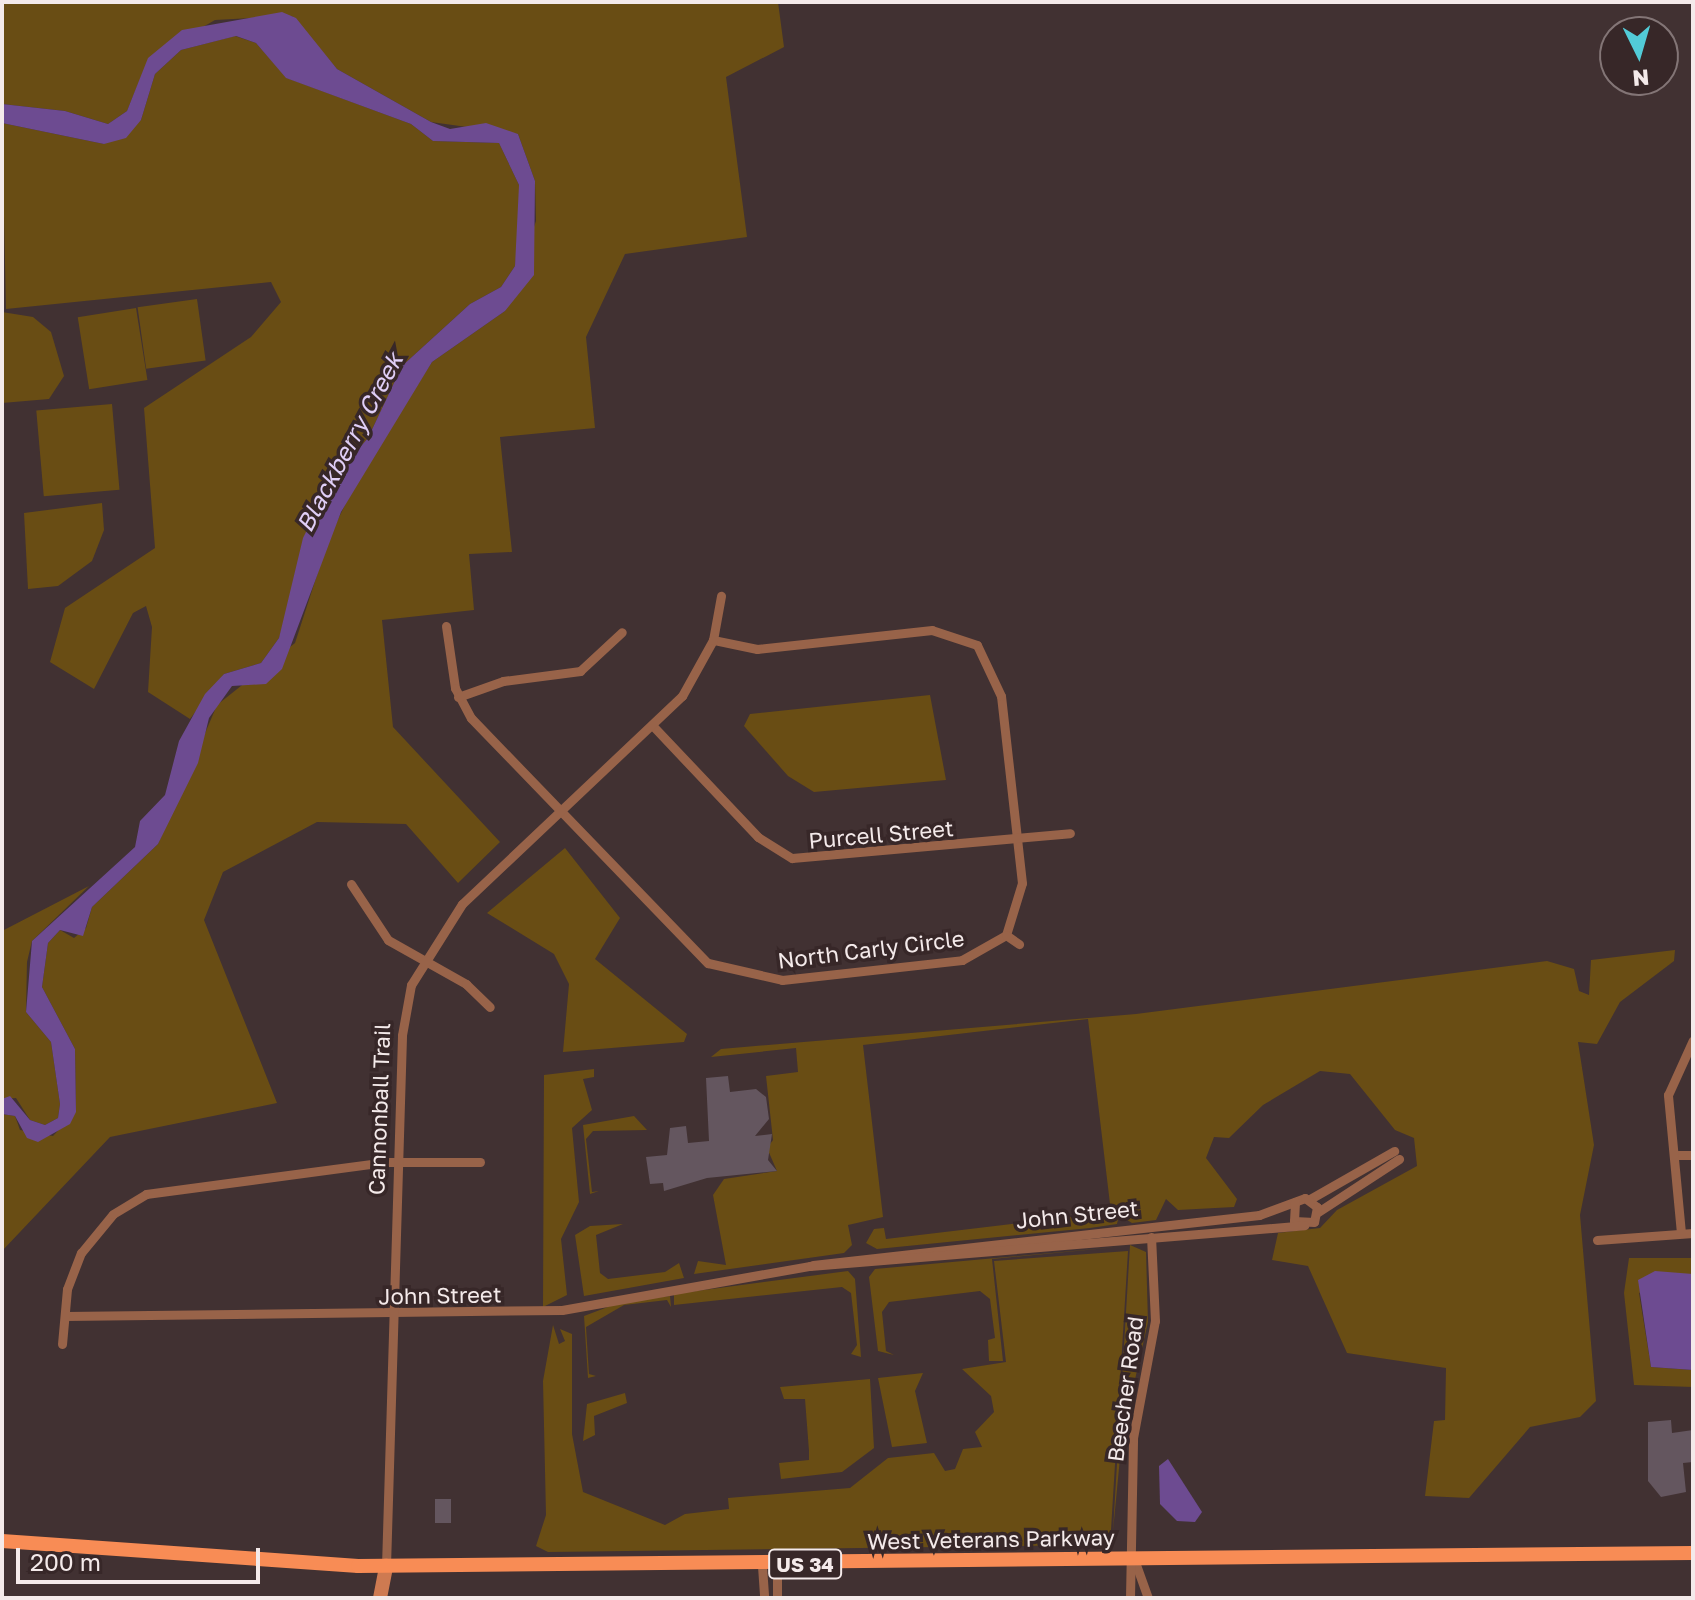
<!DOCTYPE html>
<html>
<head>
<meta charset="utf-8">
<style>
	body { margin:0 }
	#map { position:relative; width:1695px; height:1600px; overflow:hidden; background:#413132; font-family:"Golos Text",sans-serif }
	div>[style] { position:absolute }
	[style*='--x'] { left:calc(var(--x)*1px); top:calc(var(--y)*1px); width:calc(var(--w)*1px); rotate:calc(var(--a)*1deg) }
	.green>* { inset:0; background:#694d14; transform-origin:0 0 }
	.water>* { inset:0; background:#6d4b91 }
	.building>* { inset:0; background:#64565f; transform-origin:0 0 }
	.minor>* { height:9px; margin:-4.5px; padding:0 4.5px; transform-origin:4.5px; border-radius:4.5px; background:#986349 }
	.secondary>* { height:14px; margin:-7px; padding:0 7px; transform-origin:7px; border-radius:7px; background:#ce7a51 }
	.primary>* { height:14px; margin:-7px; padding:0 7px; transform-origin:7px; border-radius:7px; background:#f88c55 }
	span { translate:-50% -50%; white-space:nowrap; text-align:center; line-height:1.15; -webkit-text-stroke:7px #372728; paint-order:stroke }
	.shield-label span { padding:2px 6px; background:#372728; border:2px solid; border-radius:6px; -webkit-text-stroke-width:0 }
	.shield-label { font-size:20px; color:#f4eaea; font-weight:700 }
	.street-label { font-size:22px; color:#f4eaea }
	.water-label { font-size:24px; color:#e0cff7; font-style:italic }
	.frame { position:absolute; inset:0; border:4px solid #f4eaea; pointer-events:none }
	.north { position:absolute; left:1599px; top:16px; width:80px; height:80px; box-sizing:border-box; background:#372728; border:2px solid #837576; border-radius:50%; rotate:175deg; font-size:22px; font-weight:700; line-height:32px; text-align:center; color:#f4eaea }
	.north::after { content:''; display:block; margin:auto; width:28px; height:36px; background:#52cbd7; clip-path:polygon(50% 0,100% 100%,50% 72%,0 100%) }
	.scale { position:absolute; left:16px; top:1548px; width:244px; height:36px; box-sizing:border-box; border:4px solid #f4eaea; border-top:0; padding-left:10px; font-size:24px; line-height:28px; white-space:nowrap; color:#f4eaea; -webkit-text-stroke:6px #372728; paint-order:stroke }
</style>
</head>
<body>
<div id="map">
	<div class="green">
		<div style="clip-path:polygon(2px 2px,778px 2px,784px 47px,726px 77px,747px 237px,625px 254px,586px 337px,595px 428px,500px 437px,512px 552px,469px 554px,474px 610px,382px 620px,393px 727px,500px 842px,458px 883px,406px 824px,317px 822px,223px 872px,204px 920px,277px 1103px,110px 1137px,2px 1251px,2px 1114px,15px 1116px,20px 1130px,53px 1136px,76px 1111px,75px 1049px,42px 987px,48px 943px,60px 930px,74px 938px,86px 928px,92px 907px,158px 844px,217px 705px,295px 643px,329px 538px,357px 480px,432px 362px,505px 311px,536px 221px,535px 181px,518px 134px,431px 122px,337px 69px,292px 16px,215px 20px,149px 58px,127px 111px,108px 124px,65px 111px,2px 104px)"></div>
		<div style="clip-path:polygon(235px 36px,256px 43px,287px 78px,411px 124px,433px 141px,499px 143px,519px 185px,519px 236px,515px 266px,501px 287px,470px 304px,402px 366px,368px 438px,332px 480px,279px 638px,261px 663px,224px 674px,190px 719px,148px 692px,152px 627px,146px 606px,133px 613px,94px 689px,50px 662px,65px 608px,155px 548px,144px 408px,251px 337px,281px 302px,271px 282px,6px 309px,2px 123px,104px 144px,141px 120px,155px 74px,181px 50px)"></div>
		<div style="left:197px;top:299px;width:62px;height:60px;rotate:82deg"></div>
		<div style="left:136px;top:308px;width:73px;height:59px;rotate:81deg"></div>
		<div style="clip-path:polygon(2px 312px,33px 317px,51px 332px,64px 376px,49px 399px,2px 403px)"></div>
		<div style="left:112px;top:404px;width:86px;height:76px;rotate:85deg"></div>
		<div style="clip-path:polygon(102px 503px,104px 530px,92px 561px,58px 586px,28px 589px,24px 513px)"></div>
		<div style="clip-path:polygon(930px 695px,946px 780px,814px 792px,788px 776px,744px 726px,750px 714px)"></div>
		<div style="clip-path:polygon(565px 848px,620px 918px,595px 959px,687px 1034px,684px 1042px,563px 1052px,569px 984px,554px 954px,487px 913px)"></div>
		<div style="clip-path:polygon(89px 886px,32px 941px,27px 962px,26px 1012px,51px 1042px,60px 1104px,58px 1118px,45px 1125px,30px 1120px,16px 1098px,2px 1099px,2px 931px)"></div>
		<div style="clip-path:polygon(1675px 950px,1674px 961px,1620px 1002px,1597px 1044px,1578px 1042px,1594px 1145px,1580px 1215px,1596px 1401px,1580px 1417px,1530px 1427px,1469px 1498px,1425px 1496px,1434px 1421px,1445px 1420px,1446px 1368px,1347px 1353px,1308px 1266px,1272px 1260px,1278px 1233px,1320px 1228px,1337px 1210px,1417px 1166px,1414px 1138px,1395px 1130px,1350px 1074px,1320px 1071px,1263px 1105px,1229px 1138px,1214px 1137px,1206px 1158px,1237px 1199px,1234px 1207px,1178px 1210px,1166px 1199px,1156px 1220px,1132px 1223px,1119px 1215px,1117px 1224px,1090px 1228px,877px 1249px,866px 1243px,874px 1229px,884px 1228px,886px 1239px,1105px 1213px,1110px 1204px,1088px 1019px,863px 1045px,883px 1217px,848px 1225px,852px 1245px,844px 1253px,694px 1274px,698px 1261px,726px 1265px,713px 1195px,724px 1179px,777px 1171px,767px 1148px,773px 1140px,766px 1076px,798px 1072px,796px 1048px,711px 1057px,721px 1049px,1136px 1014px,1547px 961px,1574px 969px,1579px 991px,1589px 995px,1591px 960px)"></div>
		<div style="clip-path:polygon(594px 1069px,594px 1077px,583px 1079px,592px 1110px,572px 1128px,579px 1202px,561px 1239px,567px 1295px,543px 1307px,544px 1075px)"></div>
		<div style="clip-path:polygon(634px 1116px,647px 1130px,593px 1131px,586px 1139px,592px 1192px,599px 1191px,590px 1194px,583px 1125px)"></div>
		<div style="clip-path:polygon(623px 1224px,596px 1235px,600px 1273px,608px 1279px,665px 1272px,679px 1263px,684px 1278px,584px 1296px,575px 1235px,590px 1226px)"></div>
		<div style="clip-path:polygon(1130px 1245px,1146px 1252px,1148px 1322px,1122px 1437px,1113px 1531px)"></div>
		<div style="clip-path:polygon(1128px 1246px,992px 1259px,1003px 1361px,989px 1361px,988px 1340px,995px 1338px,990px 1299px,980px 1291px,889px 1302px,882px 1312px,886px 1351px,894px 1355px,878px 1351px,869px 1277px,875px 1269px)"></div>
		<div style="clip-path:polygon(1128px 1251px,1111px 1530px,1104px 1545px,548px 1552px,536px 1546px,546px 1515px,543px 1381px,553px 1325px,559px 1344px,565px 1341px,560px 1329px,572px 1334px,572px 1434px,583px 1492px,665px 1525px,685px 1514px,729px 1509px,728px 1498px,850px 1488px,888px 1458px,934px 1453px,945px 1471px,955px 1469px,963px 1449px,982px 1447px,975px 1432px,994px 1412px,991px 1396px,962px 1369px,1006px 1362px,994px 1261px)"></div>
		<div style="clip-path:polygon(1629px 1258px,1693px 1258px,1693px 1274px,1639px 1293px,1651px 1367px,1693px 1370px,1693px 1387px,1634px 1385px,1624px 1293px)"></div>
		<div style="clip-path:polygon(848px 1271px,855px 1279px,861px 1357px,851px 1354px,857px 1345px,851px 1293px,842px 1287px,674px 1305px,674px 1294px)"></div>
		<div style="clip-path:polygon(670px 1296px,671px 1307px,667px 1300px,624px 1305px,586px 1327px,589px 1374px,596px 1376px,588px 1378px,584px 1316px,621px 1302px)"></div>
		<div style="clip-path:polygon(923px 1373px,915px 1391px,927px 1443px,892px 1447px,878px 1378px)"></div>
		<div style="clip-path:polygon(870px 1379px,874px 1448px,842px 1472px,781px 1479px,779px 1463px,809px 1460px,809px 1451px,805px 1399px,784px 1399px,780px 1387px)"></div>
		<div style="clip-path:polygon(625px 1393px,627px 1403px,594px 1416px,595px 1435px,583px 1441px,587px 1404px)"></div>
	</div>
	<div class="water">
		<div style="clip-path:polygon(282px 12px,296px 18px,337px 69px,431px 122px,450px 129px,486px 123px,518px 134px,535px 181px,534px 275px,505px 311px,432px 362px,341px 512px,282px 669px,266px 684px,232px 686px,209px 718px,198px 763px,158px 844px,92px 907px,83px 936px,60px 930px,48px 943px,42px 987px,75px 1049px,76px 1112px,70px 1124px,38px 1142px,27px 1138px,15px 1116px,2px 1114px,2px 1099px,10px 1096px,30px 1120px,45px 1125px,58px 1118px,60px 1104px,51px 1042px,26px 1012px,32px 941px,135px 847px,140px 821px,165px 795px,179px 741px,205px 694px,224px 674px,261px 663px,279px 638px,303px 538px,332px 480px,368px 438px,402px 366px,470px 304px,501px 287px,515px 266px,519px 185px,499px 143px,433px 141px,411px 124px,286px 78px,256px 43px,236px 36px,181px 50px,155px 74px,141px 120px,126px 138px,104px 144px,2px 123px,2px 104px,65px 111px,108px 124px,127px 111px,148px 58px,182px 30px)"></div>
		<div style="clip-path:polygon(1655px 1271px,1693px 1274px,1693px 1370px,1651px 1367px,1638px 1280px)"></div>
		<div style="clip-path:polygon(1168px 1459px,1202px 1512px,1195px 1522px,1177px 1521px,1160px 1504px,1159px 1466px)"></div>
	</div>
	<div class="building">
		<div style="clip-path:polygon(728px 1076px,730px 1092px,756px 1089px,766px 1097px,769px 1119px,755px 1136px,772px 1134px,768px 1160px,777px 1171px,707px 1178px,664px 1191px,663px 1183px,650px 1184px,646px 1157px,667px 1155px,670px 1128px,686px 1126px,688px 1143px,709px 1141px,706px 1078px)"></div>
		<div style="clip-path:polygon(1671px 1420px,1672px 1433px,1693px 1430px,1693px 1462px,1683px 1463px,1686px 1492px,1661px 1497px,1648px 1481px,1648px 1422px)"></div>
		<div style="left:435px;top:1499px;width:16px;height:24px"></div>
	</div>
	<div class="minor">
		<div style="--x:446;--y:626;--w:63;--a:81.7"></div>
		<div style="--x:455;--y:688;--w:34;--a:62"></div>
		<div style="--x:471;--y:718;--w:341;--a:46"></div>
		<div style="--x:708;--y:963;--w:76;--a:12.9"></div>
		<div style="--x:782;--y:980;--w:181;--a:-6.3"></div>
		<div style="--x:962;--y:960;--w:51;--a:-29.6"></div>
		<div style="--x:1006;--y:935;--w:54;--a:-72.9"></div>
		<div style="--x:1022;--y:883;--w:188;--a:-96.4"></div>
		<div style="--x:1001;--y:696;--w:56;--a:-115.2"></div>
		<div style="--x:977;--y:645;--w:47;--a:-161.6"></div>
		<div style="--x:932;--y:630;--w:176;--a:173.8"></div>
		<div style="--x:757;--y:649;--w:45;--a:-168.4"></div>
		<div style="--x:458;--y:697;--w:48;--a:-19.6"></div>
		<div style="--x:503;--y:681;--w:78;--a:-7.4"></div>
		<div style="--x:580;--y:671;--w:57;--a:-42.9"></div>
		<div style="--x:653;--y:726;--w:153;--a:46.6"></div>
		<div style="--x:758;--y:837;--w:40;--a:32"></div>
		<div style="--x:792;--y:858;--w:279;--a:-5.1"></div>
		<div style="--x:351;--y:884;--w:67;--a:56.5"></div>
		<div style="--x:388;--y:940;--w:90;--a:29.4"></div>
		<div style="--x:466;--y:984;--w:33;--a:44"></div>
		<div style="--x:1006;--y:935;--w:16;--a:35"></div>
		<div style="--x:1675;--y:1155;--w:18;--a:0"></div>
		<div style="--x:1310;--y:1199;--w:97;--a:-29.7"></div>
		<div style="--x:1318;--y:1212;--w:97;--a:-33.2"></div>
		<div style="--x:1681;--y:1233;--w:139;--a:-95.4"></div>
		<div style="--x:1668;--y:1095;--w:60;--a:-65.6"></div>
		<div style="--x:1597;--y:1240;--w:96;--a:-4.2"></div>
		<div style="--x:813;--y:1265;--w:449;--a:-6.4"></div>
		<div style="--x:1259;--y:1215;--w:49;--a:-20.3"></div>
		<div style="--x:1305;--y:1198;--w:15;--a:37"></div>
		<div style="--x:1317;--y:1207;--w:15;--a:101"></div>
		<div style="--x:1314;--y:1222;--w:20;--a:-177"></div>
		<div style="--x:1294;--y:1221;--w:19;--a:-87"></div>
		<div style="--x:65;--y:1316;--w:497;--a:-0.7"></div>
		<div style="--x:562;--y:1310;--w:252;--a:-10.1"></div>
		<div style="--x:810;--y:1266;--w:496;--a:-4.7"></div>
		<div style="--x:62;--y:1344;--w:55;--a:-84.8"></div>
		<div style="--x:67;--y:1289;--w:39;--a:-69"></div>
		<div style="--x:81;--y:1253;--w:50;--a:-50.6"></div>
		<div style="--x:113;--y:1214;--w:39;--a:-31"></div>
		<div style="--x:146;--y:1194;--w:241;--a:-7.6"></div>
		<div style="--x:385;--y:1162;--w:95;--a:0"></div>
		<div style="--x:1134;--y:1559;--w:41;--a:70.3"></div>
		<div style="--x:386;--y:1566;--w:531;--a:-88.27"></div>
		<div style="--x:402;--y:1035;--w:51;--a:-79.8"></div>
		<div style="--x:411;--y:985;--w:96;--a:-57.8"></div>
		<div style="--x:462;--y:904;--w:303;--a:-43.4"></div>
		<div style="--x:682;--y:696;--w:64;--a:-61"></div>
		<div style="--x:713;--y:640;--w:45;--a:-79.7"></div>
		<div style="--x:762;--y:1566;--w:32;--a:86"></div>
		<div style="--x:777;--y:1598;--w:33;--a:-90"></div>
		<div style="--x:1130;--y:1598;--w:160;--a:-88.9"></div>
		<div style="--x:1133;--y:1438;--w:119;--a:-79.4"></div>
		<div style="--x:1155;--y:1321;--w:84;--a:-92.7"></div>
	</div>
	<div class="secondary">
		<div style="--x:380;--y:1598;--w:33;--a:-79"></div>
	</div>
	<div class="primary">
		<div style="--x:2;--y:1541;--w:357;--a:4"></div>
		<div style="--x:358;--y:1566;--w:1335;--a:-0.56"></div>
	</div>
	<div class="shield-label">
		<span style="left:805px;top:1564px">US 34</span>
	</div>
	<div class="street-label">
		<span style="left:881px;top:834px;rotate:-5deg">Purcell Street</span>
		<span style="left:871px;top:949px;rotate:-7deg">North Carly Circle</span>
		<span style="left:379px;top:1109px;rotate:-88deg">Cannonball Trail</span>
		<span style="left:1077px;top:1214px;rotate:-6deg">John Street</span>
		<span style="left:440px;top:1295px;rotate:-1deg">John Street</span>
		<span style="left:1125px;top:1389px;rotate:-82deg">Beecher Road</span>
		<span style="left:991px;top:1539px;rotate:-1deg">West Veterans Parkway</span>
	</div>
	<div class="water-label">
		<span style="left:349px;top:442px;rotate:-62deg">Blackberry Creek</span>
	</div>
	<div class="frame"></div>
	<div class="north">N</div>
	<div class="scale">200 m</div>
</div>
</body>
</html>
